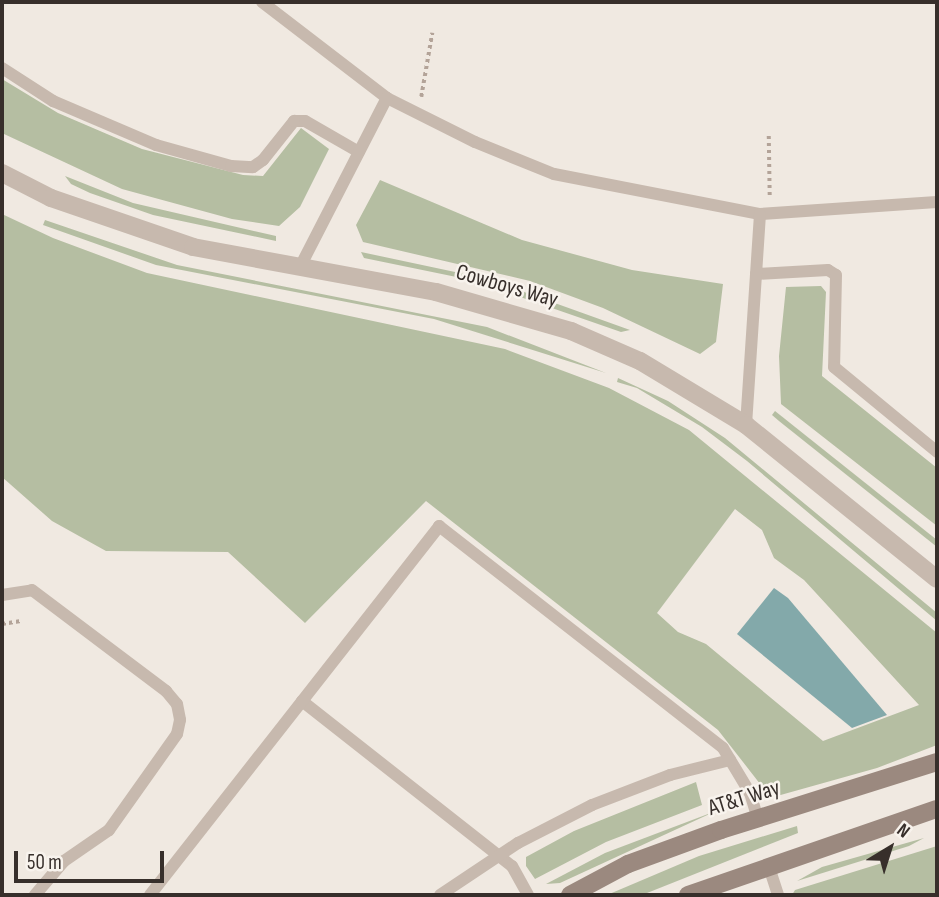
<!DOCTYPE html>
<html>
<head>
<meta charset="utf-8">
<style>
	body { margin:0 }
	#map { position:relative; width:939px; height:897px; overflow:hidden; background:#f0e9e1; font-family:"Sofia Sans Condensed",sans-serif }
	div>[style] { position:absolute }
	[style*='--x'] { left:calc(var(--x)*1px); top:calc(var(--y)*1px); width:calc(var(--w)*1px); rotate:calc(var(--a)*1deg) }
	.green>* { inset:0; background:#b5bea2 }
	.water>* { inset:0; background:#83a9aa }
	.path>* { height:3.5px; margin-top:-1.75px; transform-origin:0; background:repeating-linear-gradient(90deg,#b3a398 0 3.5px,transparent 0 7px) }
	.service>* { height:12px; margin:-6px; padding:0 6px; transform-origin:6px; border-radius:6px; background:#c7b9ae }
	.tertiary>* { height:18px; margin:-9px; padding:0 9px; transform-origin:9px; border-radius:9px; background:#c7b9ae }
	.secondary>* { height:18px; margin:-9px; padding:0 9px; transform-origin:9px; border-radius:9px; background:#9b897f }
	span { translate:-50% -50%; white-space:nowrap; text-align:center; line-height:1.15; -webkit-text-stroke:5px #f8f3ed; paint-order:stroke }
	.street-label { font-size:23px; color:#372f2b }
	.frame { position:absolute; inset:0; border:4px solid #372f2b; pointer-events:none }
	.north { position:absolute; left:855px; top:813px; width:70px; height:70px; -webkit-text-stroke:5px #f8f3ed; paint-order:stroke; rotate:38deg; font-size:19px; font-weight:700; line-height:28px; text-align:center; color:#372f2b }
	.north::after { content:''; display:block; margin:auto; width:24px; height:32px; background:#372f2b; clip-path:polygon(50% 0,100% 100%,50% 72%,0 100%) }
	.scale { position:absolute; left:14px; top:851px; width:150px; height:32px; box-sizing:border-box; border:4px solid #372f2b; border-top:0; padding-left:9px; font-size:21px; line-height:24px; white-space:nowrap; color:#372f2b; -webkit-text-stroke:5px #f8f3ed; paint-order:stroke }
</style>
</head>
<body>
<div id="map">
	<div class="green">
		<div style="clip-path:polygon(2px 79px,58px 113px,142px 149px,243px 175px,263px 176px,301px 128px,329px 149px,300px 207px,279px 226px,232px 219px,122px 189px,4px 134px)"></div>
		<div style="clip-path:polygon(65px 176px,133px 203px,276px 236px,276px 241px,153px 215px,90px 193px,71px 184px)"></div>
		<div style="clip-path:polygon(380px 180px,522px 240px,632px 270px,723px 284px,716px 342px,700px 354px,603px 308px,530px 281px,363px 242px,356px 225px)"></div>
		<div style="clip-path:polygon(evenodd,2px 214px,53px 238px,147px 273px,505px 349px,609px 388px,689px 430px,937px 633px,937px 745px,877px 768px,777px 796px,768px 794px,718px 730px,426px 501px,305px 623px,228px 552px,106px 551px,52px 521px,2px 477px,2px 214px,735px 509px,762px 530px,774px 558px,804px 580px,919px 705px,823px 741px,706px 644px,678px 632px,657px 613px,735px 509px)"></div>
		<div style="clip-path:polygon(45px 220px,177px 265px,487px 327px,606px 373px,434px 319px,156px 265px,43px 225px)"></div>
		<div style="clip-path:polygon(361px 252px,488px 279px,630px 330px,621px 332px,471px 280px,364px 258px)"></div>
		<div style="clip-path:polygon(821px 286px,826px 292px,822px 376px,937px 468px,937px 526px,781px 404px,779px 356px,786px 287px)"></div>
		<div style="clip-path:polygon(618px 378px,668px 401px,725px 438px,937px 613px,937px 621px,747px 461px,702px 427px,637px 388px,617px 382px)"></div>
		<div style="clip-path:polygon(775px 411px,937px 540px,937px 547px,779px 421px,772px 415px)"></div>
		<div style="clip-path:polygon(696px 782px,702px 805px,606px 842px,535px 879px,526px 866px,526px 857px,574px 831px)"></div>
		<div style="clip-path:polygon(716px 811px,560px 883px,546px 884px,605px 853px)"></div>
		<div style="clip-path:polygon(797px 826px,798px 833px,642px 895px,607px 895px,699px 856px)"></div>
		<div style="clip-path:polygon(924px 838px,909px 846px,797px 881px,822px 867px)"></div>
		<div style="clip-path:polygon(937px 846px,937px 895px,792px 895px,795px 890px)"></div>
	</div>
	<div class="water">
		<div style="clip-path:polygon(774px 588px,788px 598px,887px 715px,852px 728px,737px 634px)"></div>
	</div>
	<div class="path">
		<div style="--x:421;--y:97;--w:65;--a:-80.2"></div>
		<div style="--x:769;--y:136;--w:61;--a:89.1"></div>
		<div style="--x:2;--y:624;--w:19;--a:-9"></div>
	</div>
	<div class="service">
		<div style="--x:262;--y:2;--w:158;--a:37.5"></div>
		<div style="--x:387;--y:98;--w:98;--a:26.6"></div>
		<div style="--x:475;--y:142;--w:85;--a:22.1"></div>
		<div style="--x:554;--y:174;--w:210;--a:11"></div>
		<div style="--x:760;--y:214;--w:177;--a:-3.9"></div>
		<div style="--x:2;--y:68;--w:61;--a:32.9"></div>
		<div style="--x:53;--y:101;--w:112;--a:23.1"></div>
		<div style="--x:156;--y:145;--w:78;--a:15.6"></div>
		<div style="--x:231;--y:166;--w:22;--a:3"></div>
		<div style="--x:253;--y:167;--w:12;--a:-35"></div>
		<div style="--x:263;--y:160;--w:50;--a:-51.5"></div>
		<div style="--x:294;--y:121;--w:11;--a:0"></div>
		<div style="--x:305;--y:121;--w:62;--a:29.9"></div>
		<div style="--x:301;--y:265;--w:188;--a:-62.8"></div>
		<div style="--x:756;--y:274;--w:72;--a:-3.2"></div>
		<div style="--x:828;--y:270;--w:9;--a:32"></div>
		<div style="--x:836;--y:275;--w:92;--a:91.2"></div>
		<div style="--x:834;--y:367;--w:134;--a:39.5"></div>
		<div style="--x:746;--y:425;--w:211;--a:-86.2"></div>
		<div style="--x:2;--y:595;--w:30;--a:-9"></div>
		<div style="--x:32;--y:590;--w:168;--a:37"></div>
		<div style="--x:166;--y:691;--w:17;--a:50"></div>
		<div style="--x:177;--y:704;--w:16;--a:79"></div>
		<div style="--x:180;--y:720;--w:14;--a:102"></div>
		<div style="--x:177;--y:734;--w:118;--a:125.3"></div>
		<div style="--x:109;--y:830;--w:55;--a:145.4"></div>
		<div style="--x:64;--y:861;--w:45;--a:130.5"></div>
		<div style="--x:302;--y:701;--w:267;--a:38.2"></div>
		<div style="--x:512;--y:866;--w:33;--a:61"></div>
		<div style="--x:769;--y:867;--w:29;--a:72"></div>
		<div style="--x:150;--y:895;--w:469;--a:-51.9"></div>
		<div style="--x:439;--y:526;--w:360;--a:38"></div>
		<div style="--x:723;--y:748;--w:52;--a:59"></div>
		<div style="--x:750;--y:793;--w:27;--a:73"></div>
		<div style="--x:440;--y:895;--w:94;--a:-33.7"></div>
		<div style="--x:518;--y:843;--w:83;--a:-27.2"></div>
		<div style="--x:592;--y:805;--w:84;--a:-21"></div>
		<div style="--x:670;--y:775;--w:62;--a:-14"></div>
	</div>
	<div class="tertiary">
		<div style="--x:2;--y:173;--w:55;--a:27"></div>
		<div style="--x:51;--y:198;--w:150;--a:19"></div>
		<div style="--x:193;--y:247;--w:247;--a:10.5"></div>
		<div style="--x:436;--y:292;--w:141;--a:16.1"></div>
		<div style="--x:571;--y:331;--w:75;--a:23.5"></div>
		<div style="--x:640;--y:361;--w:124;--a:31.1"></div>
		<div style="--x:746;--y:425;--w:245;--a:38.9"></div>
	</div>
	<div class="secondary">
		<div style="--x:570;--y:895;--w:66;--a:-28.1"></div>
		<div style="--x:628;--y:864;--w:99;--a:-20.1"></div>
		<div style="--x:721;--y:830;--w:226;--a:-17.5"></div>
		<div style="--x:688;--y:895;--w:263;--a:-19.1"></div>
	</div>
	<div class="street-label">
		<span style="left:507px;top:286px;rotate:16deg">Cowboys Way</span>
		<span style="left:744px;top:798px;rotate:-17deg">AT&amp;T Way</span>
	</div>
	<div class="frame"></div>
	<div class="north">N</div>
	<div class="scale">50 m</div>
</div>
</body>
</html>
